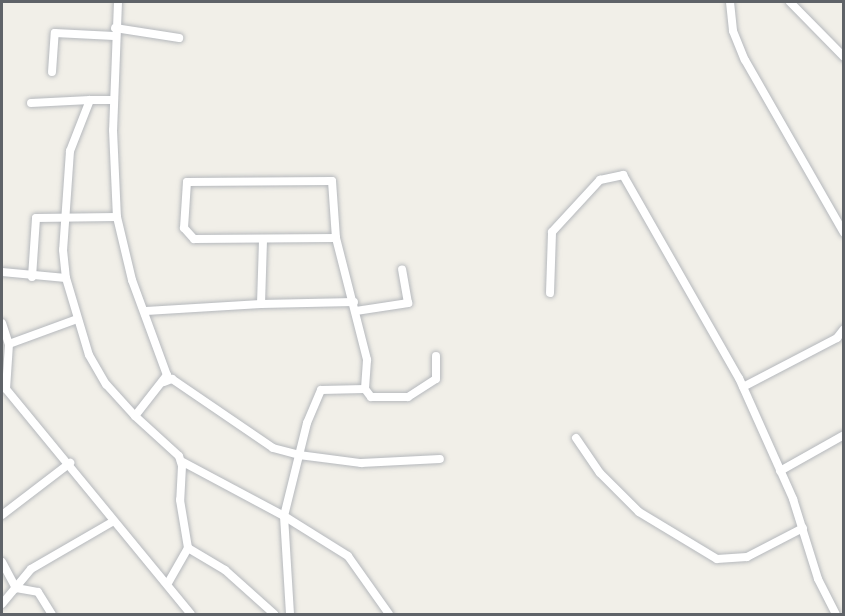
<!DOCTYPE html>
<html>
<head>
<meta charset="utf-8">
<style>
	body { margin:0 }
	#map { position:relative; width:845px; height:616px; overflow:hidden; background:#f1efe8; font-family:"Titillium Web",sans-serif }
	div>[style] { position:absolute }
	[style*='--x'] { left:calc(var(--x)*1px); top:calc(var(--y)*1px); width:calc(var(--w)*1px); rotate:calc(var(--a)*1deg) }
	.roads { filter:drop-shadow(0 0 2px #b5b8bc) drop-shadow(0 0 2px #b5b8bc) }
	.street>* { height:8px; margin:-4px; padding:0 4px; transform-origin:4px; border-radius:4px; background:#fff }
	span { translate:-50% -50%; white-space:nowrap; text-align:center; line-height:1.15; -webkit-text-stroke:5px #fff; paint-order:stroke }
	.frame { position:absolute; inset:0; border:3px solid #5f6368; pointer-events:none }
</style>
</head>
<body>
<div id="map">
	<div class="roads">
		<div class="street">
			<div style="--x:118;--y:2;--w:128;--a:92.2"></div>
			<div style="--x:113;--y:130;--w:87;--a:87.4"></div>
			<div style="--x:117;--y:217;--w:65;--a:76.6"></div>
			<div style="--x:132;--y:280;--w:101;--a:69.8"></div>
			<div style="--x:167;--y:375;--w:52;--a:128"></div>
			<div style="--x:135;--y:416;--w:59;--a:42.3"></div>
			<div style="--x:179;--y:456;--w:10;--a:73"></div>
			<div style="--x:182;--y:466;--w:34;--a:93"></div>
			<div style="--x:180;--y:500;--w:49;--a:80.5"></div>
			<div style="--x:188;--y:548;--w:40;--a:119.7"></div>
			<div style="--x:730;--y:2;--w:29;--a:84"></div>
			<div style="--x:733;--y:31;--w:31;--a:68"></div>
			<div style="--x:745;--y:60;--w:199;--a:60.2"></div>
			<div style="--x:790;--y:2;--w:77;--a:45.5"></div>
			<div style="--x:115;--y:28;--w:65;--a:8.9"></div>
			<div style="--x:52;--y:72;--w:39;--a:-86"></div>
			<div style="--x:55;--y:33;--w:59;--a:2.9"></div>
			<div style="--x:113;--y:100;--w:23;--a:180"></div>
			<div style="--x:90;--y:100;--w:55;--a:111.4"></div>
			<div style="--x:70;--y:151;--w:99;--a:94"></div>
			<div style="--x:63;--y:250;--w:28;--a:84"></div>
			<div style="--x:66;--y:278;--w:80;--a:73.4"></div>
			<div style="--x:89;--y:355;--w:34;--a:60"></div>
			<div style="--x:106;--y:384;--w:43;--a:47.8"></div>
			<div style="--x:31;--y:103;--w:59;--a:-2.9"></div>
			<div style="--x:336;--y:238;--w:142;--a:179.6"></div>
			<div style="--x:194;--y:239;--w:15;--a:-132"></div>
			<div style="--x:184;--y:228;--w:46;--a:-86.3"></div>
			<div style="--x:187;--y:182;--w:145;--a:-0.4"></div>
			<div style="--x:332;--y:181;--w:57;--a:86"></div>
			<div style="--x:336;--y:238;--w:126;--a:75.7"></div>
			<div style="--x:367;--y:360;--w:29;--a:94"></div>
			<div style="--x:2;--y:272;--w:64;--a:5.4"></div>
			<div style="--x:32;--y:277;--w:59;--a:-86.1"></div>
			<div style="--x:36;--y:218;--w:81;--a:-0.7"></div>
			<div style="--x:550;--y:293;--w:61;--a:-88.1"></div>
			<div style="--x:552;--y:232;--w:71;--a:-47.3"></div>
			<div style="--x:600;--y:180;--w:24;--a:-12"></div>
			<div style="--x:623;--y:175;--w:234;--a:60.3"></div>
			<div style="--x:739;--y:378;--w:133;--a:65.9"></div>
			<div style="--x:793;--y:499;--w:84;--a:72.6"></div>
			<div style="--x:818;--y:579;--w:39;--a:63"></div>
			<div style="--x:261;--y:304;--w:93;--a:-1.2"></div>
			<div style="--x:146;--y:311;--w:115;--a:-3.5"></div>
			<div style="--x:261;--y:304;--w:63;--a:-88.2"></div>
			<div style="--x:356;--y:311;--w:53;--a:-8.7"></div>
			<div style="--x:408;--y:303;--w:34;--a:-100"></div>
			<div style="--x:2;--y:323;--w:22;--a:72"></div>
			<div style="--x:9;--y:344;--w:45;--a:93.8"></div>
			<div style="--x:6;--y:389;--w:291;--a:50.6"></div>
			<div style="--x:9;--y:344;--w:72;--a:-20.2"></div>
			<div style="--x:164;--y:382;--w:9;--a:-21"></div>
			<div style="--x:172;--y:379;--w:122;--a:34.3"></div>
			<div style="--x:273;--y:448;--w:27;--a:15"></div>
			<div style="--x:299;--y:455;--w:63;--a:7.4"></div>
			<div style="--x:361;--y:463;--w:79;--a:-2.9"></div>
			<div style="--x:743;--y:387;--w:106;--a:-27.5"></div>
			<div style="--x:837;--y:338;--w:11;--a:-52"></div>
			<div style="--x:576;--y:438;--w:42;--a:55.6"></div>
			<div style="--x:600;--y:473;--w:55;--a:45"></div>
			<div style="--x:639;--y:512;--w:91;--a:31.1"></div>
			<div style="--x:717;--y:559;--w:30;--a:-4"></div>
			<div style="--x:747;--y:557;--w:63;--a:-27.4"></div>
			<div style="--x:181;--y:461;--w:117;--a:28.1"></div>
			<div style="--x:284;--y:516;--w:98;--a:86.5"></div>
			<div style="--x:780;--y:471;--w:73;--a:-29.4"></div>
			<div style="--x:2;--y:515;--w:86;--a:-37.4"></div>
			<div style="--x:188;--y:548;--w:43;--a:30.7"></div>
			<div style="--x:225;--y:570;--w:66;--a:41.9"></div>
			<div style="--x:2;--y:562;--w:30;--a:62"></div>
			<div style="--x:16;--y:588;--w:22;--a:10"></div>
			<div style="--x:38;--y:592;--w:26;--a:58"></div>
			<div style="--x:2;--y:604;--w:45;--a:-50.4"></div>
			<div style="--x:31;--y:569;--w:94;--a:-30.1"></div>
			<div style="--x:389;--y:614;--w:71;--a:-125.3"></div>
			<div style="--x:348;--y:556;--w:75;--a:-148"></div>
			<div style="--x:284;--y:516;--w:96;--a:-76.1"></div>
			<div style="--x:307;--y:423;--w:36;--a:-67"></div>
			<div style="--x:321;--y:390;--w:44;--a:-1.3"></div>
			<div style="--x:365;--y:389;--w:10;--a:53"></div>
			<div style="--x:371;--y:397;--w:37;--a:0"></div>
			<div style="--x:408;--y:397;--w:33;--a:-33"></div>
			<div style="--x:436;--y:379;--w:23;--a:-90"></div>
		</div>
	</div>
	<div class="frame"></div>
</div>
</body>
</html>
